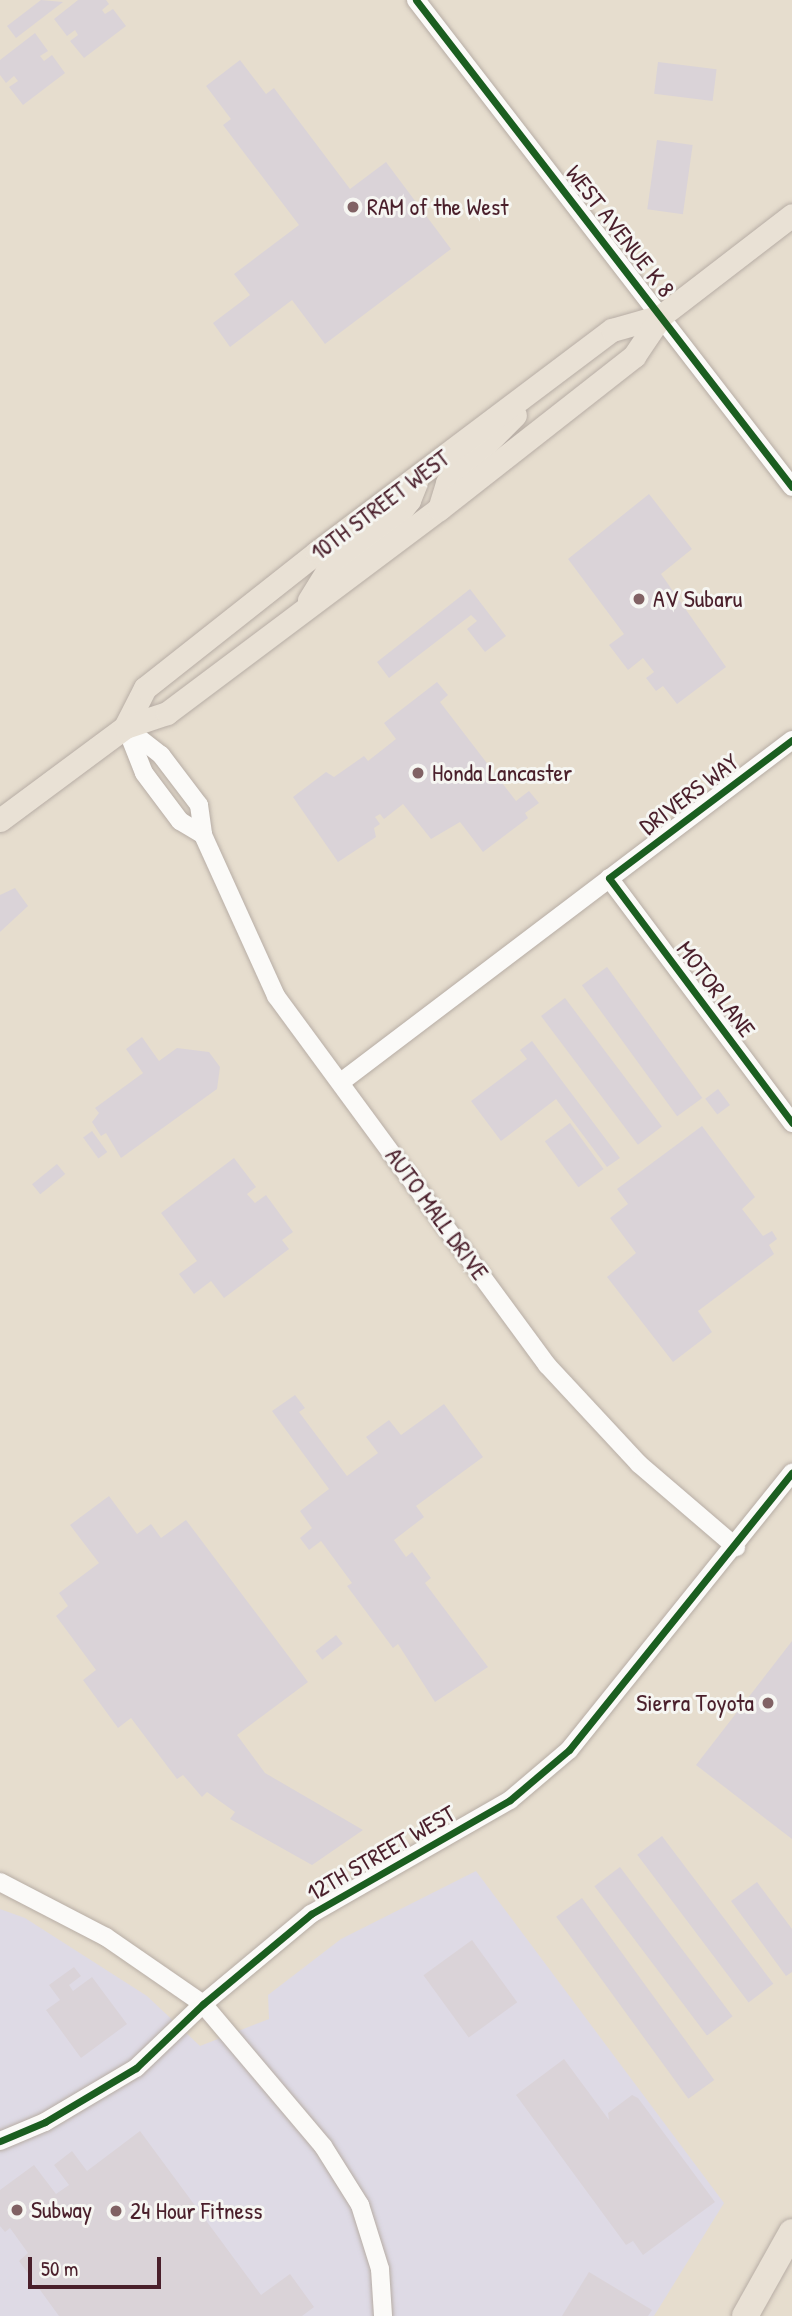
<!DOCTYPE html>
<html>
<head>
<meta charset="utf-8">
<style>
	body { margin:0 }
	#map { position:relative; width:792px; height:2316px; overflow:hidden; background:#e6ddce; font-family:"Patrick Hand",sans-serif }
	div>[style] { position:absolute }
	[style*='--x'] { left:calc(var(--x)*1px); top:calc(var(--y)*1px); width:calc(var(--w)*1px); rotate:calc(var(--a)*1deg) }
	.built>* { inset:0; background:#dedae5 }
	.building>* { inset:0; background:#dad3d8; transform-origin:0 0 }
	.roads { filter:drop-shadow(0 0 2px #b7ada5) drop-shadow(0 0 2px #b7ada5) }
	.minor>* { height:18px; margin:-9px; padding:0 9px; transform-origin:9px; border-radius:9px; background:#fbfaf8 }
	.major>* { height:23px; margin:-11.5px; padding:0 11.5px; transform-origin:11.5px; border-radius:11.5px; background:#e9e1d5 }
	.highway>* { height:26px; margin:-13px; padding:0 13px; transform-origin:13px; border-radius:13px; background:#e9e1d5 }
	.cycleway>* { height:7px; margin:-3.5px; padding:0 3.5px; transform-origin:3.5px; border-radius:3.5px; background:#1b5e20 }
	.dots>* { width:19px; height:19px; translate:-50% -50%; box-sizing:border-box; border:4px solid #f6f6f2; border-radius:50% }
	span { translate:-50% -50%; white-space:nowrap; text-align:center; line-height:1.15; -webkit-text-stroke:6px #f6f6f2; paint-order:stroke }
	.poi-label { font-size:24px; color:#4a1f2b }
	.left { translate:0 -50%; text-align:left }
	.right { translate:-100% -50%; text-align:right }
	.street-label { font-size:24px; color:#4a1f2b }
	.scale { position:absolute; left:28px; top:2257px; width:133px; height:32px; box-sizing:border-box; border:4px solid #4a1f2b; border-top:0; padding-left:9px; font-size:21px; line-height:24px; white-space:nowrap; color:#4a1f2b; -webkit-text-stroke:5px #f6f6f2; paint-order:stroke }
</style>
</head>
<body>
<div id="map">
	<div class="built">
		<div style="clip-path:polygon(476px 1871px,724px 2203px,654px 2316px,0 2316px,0 1909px,25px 1918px,147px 1996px,200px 2046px,269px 2019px,268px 1995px,341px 1939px)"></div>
	</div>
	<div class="building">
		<div style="clip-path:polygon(41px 0,63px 2px,16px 38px,7px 26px)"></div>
		<div style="clip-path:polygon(78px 0,106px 0,109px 4px,102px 10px,105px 14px,113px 9px,126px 26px,84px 58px,70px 41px,78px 35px,75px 30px,67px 36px,54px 19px)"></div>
		<div style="clip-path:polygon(35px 33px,48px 51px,40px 56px,44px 61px,52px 55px,65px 73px,23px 105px,9px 87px,18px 81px,14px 76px,6px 83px,0 75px,0 60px)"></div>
		<div style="clip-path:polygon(240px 60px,266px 94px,274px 88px,350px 189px,386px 162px,451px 249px,325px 344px,292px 300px,230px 347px,213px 323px,250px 295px,234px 274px,299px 225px,223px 125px,231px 119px,206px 86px)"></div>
		<div style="left:658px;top:62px;width:59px;height:32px;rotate:7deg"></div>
		<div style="left:657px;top:140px;width:36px;height:70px;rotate:8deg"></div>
		<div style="clip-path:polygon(649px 494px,692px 549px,661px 574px,726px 667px,677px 704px,663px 686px,656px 691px,646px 678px,654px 672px,643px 658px,628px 670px,609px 645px,624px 634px,568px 559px)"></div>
		<div style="clip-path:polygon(470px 589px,506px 636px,485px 652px,467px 629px,477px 621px,471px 615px,389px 678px,377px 662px)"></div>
		<div style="clip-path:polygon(437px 682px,448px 695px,440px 702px,516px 801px,529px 791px,539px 803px,525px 813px,528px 818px,483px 852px,460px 822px,431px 839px,403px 804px,384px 819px,380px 814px,375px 817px,380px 824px,374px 828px,376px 837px,338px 862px,293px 797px,326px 772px,334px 777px,364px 756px,368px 761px,396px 739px,384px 723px)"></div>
		<div style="clip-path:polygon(15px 888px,28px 906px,0 932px,0 895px)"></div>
		<div style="left:607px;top:967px;width:162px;height:31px;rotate:54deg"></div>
		<div style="left:565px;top:998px;width:161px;height:30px;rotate:53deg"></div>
		<div style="clip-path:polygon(142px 1037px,159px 1061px,177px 1048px,209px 1052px,220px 1067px,217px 1089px,121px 1158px,106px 1133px,101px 1136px,92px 1122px,99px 1113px,95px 1108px,143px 1073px,126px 1049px)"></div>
		<div style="clip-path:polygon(532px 1041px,620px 1158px,607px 1167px,556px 1099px,501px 1141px,471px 1101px,527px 1059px,520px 1050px)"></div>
		<div style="left:718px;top:1089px;width:20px;height:16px;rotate:53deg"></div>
		<div style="left:570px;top:1123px;width:57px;height:31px;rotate:54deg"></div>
		<div style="clip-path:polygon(702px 1126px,755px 1197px,742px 1209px,763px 1236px,772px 1231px,777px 1239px,769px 1245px,774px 1254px,698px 1311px,712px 1332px,673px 1362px,607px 1277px,636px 1253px,610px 1218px,628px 1204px,617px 1189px)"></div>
		<div style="left:92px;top:1131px;width:26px;height:11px;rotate:54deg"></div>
		<div style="clip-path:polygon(234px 1158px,256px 1187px,247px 1194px,255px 1203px,266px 1195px,293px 1232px,282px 1240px,289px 1249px,224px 1298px,211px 1281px,194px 1294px,179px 1274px,197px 1261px,161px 1213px)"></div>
		<div style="left:57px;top:1164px;width:13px;height:32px;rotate:51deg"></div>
		<div style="clip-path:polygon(295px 1395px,305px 1408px,299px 1412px,347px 1476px,378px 1453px,366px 1437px,389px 1420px,401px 1435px,444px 1404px,483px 1457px,416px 1506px,424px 1517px,394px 1540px,406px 1557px,412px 1552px,431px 1578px,425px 1583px,488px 1667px,435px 1702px,398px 1644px,393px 1648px,347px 1586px,352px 1583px,321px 1541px,309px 1550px,300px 1538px,312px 1528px,300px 1511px,329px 1489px,272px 1411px)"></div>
		<div style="clip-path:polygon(109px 1496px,137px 1534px,151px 1524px,161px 1538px,186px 1520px,308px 1682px,237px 1735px,265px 1773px,363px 1830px,312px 1865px,230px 1819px,235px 1812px,207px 1792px,202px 1797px,183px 1775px,177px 1779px,131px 1718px,118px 1728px,83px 1680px,96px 1670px,56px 1616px,68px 1606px,59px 1593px,99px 1563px,70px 1525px)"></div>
		<div style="left:336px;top:1635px;width:11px;height:26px;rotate:52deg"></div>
		<div style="clip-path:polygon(792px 1641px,792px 1839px,696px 1765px)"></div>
		<div style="left:662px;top:1836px;width:185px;height:31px;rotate:53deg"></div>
		<div style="left:620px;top:1867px;width:187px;height:32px;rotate:53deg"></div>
		<div style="clip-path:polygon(757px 1882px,792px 1929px,792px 1972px,786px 1976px,731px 1901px)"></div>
		<div style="left:582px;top:1898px;width:225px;height:32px;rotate:54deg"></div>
		<div style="left:472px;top:1940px;width:77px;height:60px;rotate:54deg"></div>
		<div style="clip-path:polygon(74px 1967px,81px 1976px,69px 1985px,73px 1991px,92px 1977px,127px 2024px,81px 2058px,46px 2010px,60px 2000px,49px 1985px)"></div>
		<div style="clip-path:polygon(564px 2059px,609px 2120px,608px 2113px,632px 2095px,638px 2098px,715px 2202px,643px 2255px,633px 2241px,626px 2245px,516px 2095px)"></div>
		<div style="clip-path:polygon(140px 2131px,261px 2295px,290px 2274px,314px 2307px,302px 2316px,59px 2316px,19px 2261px,28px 2253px,10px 2228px,5px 2232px,0 2226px,0 2190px,34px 2165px,56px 2194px,69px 2185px,54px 2165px,72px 2151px,87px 2171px)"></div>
		<div style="clip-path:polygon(589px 2272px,652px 2310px,648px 2316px,562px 2316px)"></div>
	</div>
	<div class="roads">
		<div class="minor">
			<div style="--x:416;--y:0;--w:615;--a:52.33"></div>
			<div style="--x:125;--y:727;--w:46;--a:37.9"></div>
			<div style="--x:161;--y:755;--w:63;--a:52.8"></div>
			<div style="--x:199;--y:805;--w:30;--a:82"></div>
			<div style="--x:203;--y:835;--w:177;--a:65.6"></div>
			<div style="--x:276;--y:996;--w:458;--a:53.7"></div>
			<div style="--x:547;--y:1365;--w:135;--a:47.1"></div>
			<div style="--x:639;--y:1464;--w:128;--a:40.6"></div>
			<div style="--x:127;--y:730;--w:46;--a:68.4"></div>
			<div style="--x:144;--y:773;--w:60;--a:53.1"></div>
			<div style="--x:180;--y:821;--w:27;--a:31"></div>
			<div style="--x:609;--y:878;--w:306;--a:53.2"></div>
			<div style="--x:341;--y:1082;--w:566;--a:-37.17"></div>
			<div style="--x:0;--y:1882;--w:119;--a:27.4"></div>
			<div style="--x:106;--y:1937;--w:118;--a:34.6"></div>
			<div style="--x:203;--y:2004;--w:186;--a:49.8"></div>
			<div style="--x:323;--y:2146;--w:70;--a:57.9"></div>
			<div style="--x:360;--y:2205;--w:67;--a:72.6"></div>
			<div style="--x:380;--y:2269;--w:47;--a:86.3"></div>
			<div style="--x:0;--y:2141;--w:49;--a:-22.9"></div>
			<div style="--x:45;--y:2122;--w:106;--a:-30.7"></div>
			<div style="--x:136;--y:2068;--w:93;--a:-43.7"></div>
			<div style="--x:203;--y:2004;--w:141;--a:-39.8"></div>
			<div style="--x:311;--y:1914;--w:229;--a:-29.8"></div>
			<div style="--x:510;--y:1800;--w:77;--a:-40.3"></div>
			<div style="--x:569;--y:1750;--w:356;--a:-51.2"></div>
		</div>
		<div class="major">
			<div style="--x:440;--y:506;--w:24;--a:-73"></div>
			<div style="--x:447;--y:483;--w:96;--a:-45"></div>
			<div style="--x:309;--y:600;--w:34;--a:-58"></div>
			<div style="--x:327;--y:571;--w:86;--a:-37.9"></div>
			<div style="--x:395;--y:518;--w:23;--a:-52"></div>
			<div style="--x:409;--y:500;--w:18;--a:-68"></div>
			<div style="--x:125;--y:727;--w:44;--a:-62.9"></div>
			<div style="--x:145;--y:688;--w:219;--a:-38.3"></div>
			<div style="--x:317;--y:552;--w:369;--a:-37"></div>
			<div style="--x:612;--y:330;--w:51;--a:-15.9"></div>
			<div style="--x:0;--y:820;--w:156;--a:-36.6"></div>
			<div style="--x:125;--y:727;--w:44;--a:-18.4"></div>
			<div style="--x:167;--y:713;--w:340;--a:-36.9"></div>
			<div style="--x:439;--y:509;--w:248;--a:-38.1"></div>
			<div style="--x:634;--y:356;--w:48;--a:-56"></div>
			<div style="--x:661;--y:316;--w:165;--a:-37.6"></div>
		</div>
		<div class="highway">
			<div style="--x:745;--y:2316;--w:96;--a:-60.8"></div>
		</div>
	</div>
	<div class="cycleway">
		<div style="--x:416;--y:0;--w:615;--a:52.33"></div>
		<div style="--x:792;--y:740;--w:229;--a:143"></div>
		<div style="--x:609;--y:878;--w:306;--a:53.2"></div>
		<div style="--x:0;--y:2141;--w:49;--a:-22.9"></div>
		<div style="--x:45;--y:2122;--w:106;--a:-30.7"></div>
		<div style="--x:136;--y:2068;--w:93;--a:-43.7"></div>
		<div style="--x:203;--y:2004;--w:141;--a:-39.8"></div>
		<div style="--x:311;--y:1914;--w:229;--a:-29.8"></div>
		<div style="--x:510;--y:1800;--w:77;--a:-40.3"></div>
		<div style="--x:569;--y:1750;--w:356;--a:-51.2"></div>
	</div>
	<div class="dots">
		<div style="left:353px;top:207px;background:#816264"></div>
		<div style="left:639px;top:599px;background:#816264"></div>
		<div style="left:418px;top:773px;background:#816264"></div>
		<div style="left:768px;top:1703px;background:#816264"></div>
		<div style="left:17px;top:2210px;background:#816264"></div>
		<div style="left:116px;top:2211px;background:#816264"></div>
	</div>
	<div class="poi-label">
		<span class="left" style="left:367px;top:207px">RAM of the West</span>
		<span class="left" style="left:653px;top:599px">AV Subaru</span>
		<span class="left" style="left:432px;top:773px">Honda Lancaster</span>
		<span class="right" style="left:754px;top:1703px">Sierra Toyota</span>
		<span class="left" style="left:31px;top:2210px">Subway</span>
		<span class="left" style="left:130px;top:2211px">24 Hour Fitness</span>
	</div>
	<div class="street-label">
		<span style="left:620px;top:231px;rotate:52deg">WEST AVENUE K 8</span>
		<span style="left:380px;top:505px;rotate:-37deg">10TH STREET WEST</span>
		<span style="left:689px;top:794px;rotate:-37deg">DRIVERS WAY</span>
		<span style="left:716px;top:989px;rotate:53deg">MOTOR LANE</span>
		<span style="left:437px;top:1214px;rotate:54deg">AUTO MALL DRIVE</span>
		<span style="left:381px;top:1853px;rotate:-30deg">12TH STREET WEST</span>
	</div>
	<div class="scale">50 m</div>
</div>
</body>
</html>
